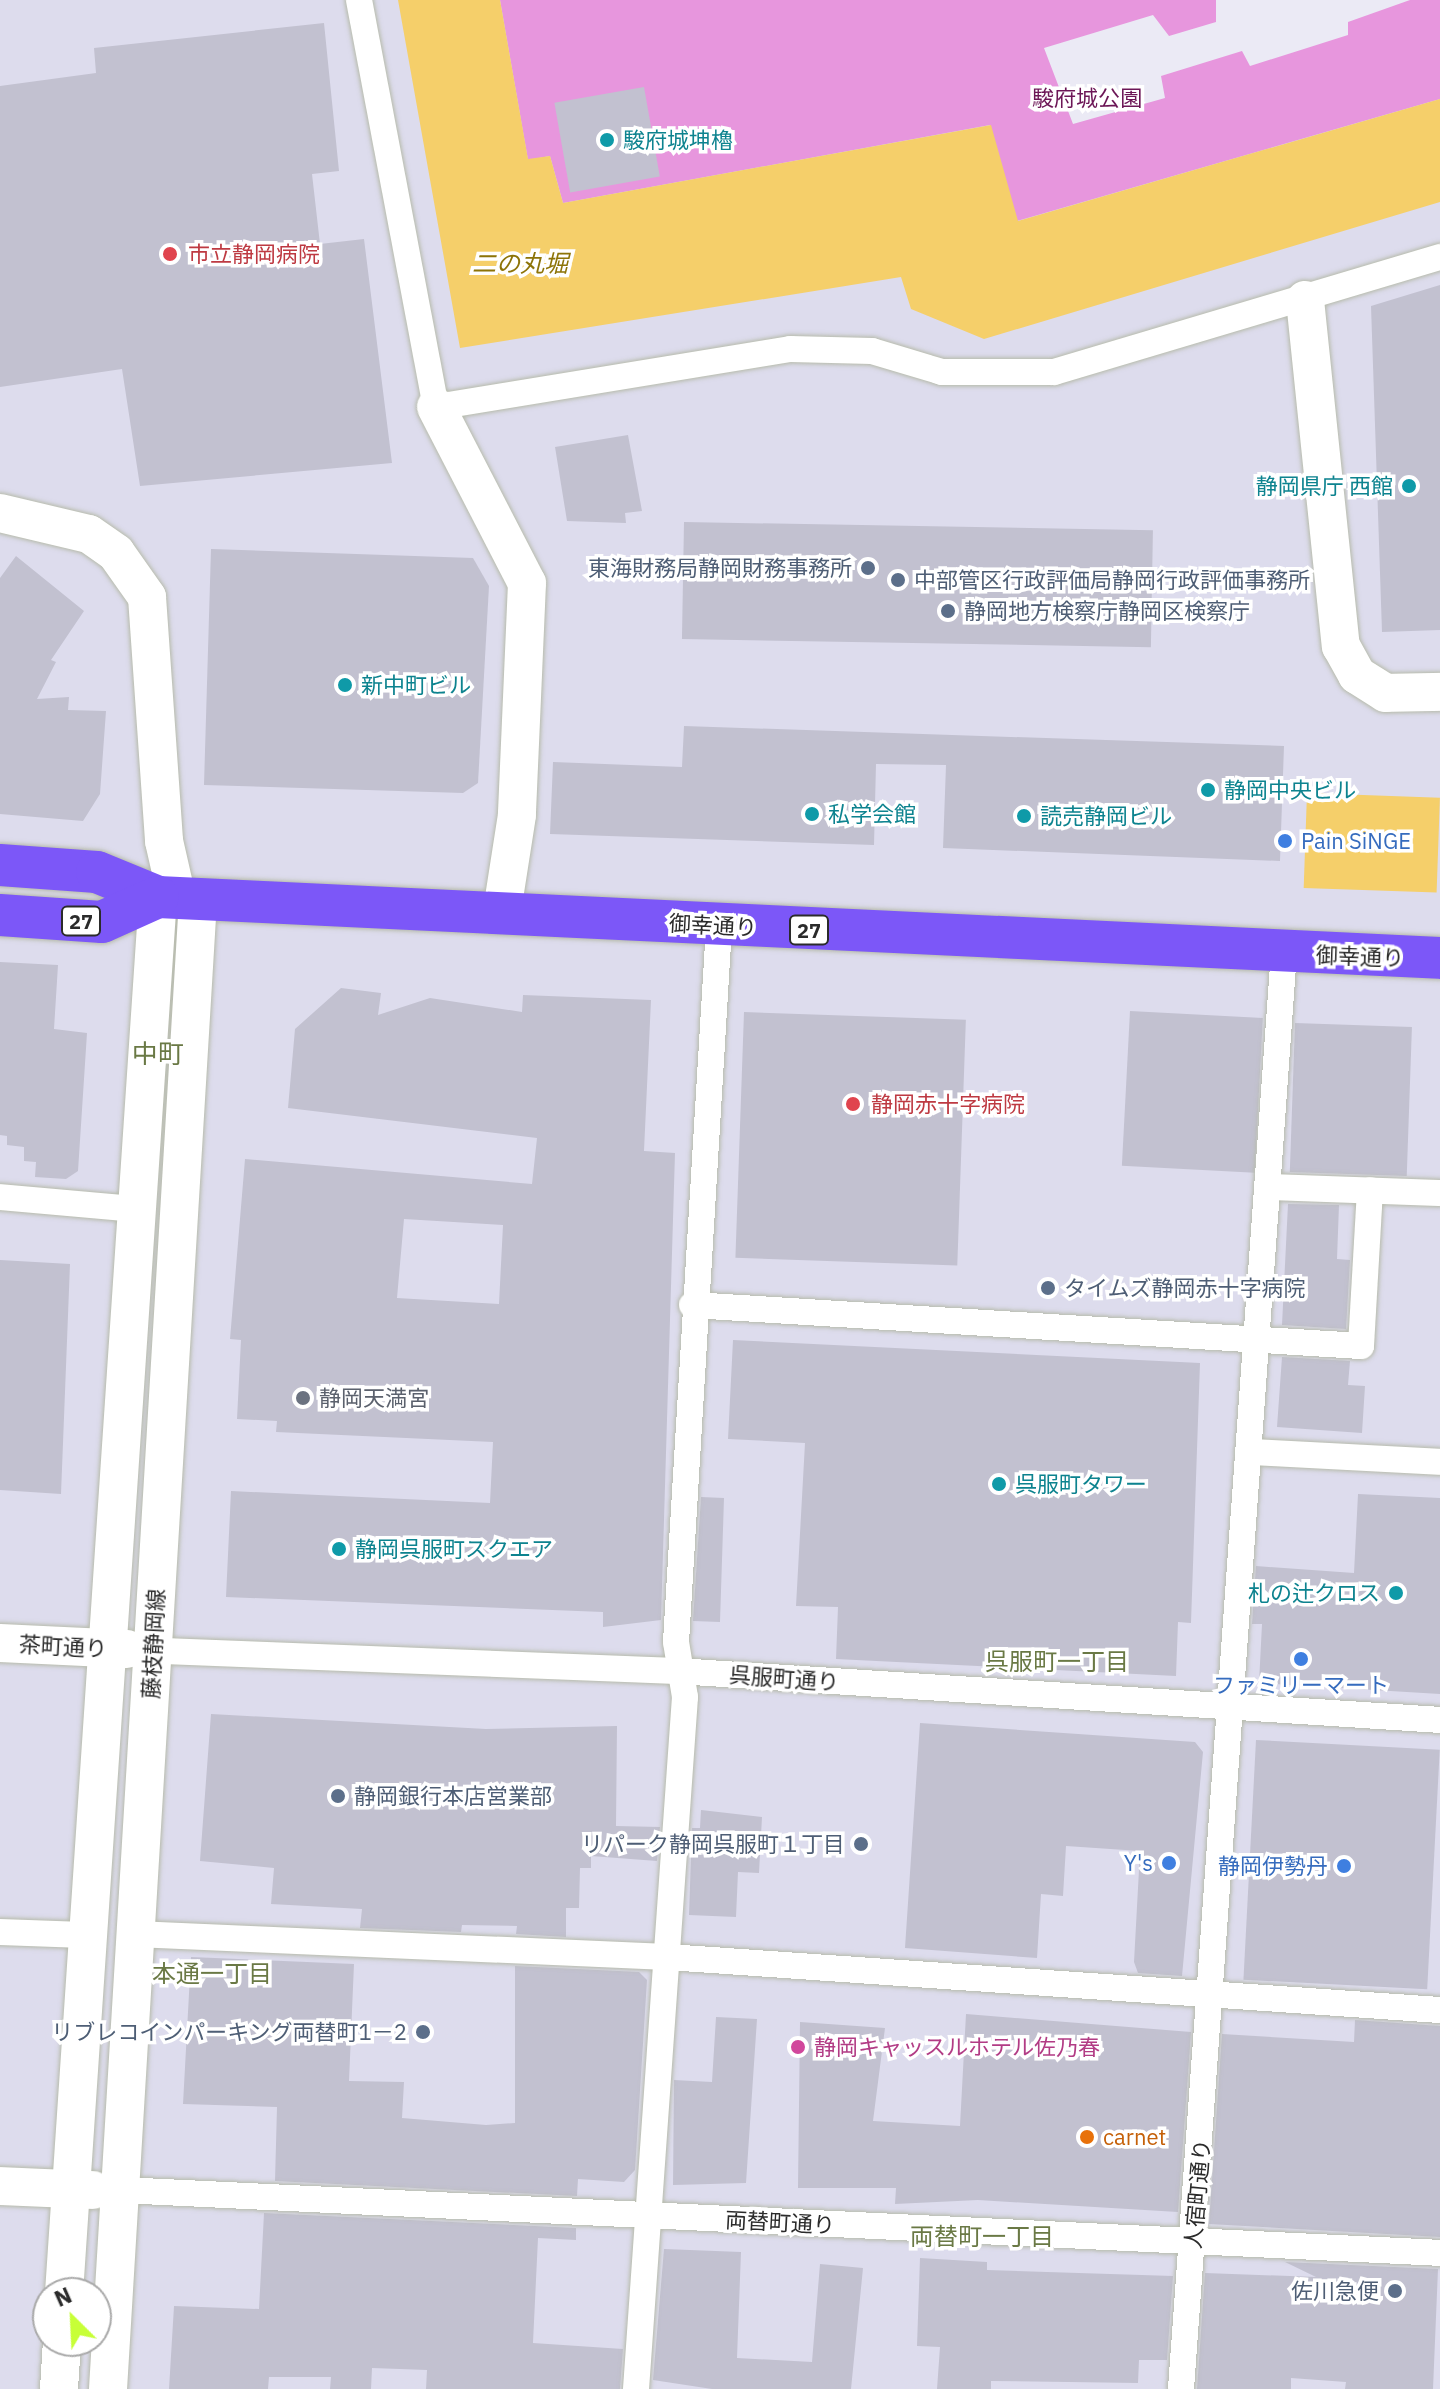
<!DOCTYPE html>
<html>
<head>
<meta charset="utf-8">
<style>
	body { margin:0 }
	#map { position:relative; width:1440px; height:2389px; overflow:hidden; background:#dddced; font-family:"IBM Plex Sans","Noto Sans JP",sans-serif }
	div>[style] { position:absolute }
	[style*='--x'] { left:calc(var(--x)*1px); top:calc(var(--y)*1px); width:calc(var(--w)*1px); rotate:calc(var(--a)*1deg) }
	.green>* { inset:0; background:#e796dd }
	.plaza>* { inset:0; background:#ebeaf5 }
	.water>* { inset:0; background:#f5cf6a; transform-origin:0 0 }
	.building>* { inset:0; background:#c2c1d0; transform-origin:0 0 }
	.roads { filter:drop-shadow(0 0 2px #b7bbac) drop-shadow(0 0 2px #b7bbac) }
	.street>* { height:26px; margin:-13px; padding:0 13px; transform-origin:13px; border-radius:13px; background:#fff }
	.secondary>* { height:38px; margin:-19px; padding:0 19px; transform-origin:19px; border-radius:19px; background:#fff }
	.primary>* { height:42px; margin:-21px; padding:0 21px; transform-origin:21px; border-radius:21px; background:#7c57f8 }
	.dots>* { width:22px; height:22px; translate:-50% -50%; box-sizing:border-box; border:4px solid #fff; border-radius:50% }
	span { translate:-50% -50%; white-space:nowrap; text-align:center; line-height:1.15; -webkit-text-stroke:7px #fff; paint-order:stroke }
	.shield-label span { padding:2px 6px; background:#fff; border:2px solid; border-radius:6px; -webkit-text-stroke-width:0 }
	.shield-label { font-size:20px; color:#2b2b2b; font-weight:700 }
	.park-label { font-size:22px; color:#6c1656 }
	.culture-label { font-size:22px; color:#0d838f }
	.left { translate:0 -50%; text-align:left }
	.right { translate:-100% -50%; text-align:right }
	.health-label { font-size:22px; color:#be3a42 }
	.service-label { font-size:22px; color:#4e5e75 }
	.shop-label { font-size:22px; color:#366cbe }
	.street-label { font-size:22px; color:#2b2b2b }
	.worship-label { font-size:22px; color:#5b616d }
	.hotel-label { font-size:22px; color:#b23c85 }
	.food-label { font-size:22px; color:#c56008 }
	.water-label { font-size:24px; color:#8d7408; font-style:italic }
	.neighbourhood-label { font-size:24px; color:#6a7945 }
	.quarter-label { font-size:26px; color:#6a7945 }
	.north { position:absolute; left:32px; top:2277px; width:80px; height:80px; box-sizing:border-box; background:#fff; border:2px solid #aaa; border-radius:50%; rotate:336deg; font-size:22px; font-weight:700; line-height:32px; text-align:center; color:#2b2b2b }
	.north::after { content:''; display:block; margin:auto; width:28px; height:36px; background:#c7ff37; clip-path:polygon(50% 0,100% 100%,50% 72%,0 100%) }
</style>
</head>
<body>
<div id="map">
	<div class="green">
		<div style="clip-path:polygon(500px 0,1440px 0,1440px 99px,1017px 221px,990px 125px,563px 203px,550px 156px,528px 160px)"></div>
	</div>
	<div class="plaza">
		<div style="clip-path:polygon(1216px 0,1410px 0,1348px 22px,1348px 35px,1250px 66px,1242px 51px,1161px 76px,1165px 98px,1073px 124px,1044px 48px,1153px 15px,1169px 36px,1216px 22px)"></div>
	</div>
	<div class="water">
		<div style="clip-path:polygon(398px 0,500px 0,528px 159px,550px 156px,563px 203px,991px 125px,1018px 221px,1440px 99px,1440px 202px,984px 339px,911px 309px,901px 277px,460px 348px)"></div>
		<div style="left:1307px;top:793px;width:133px;height:95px;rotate:2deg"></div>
	</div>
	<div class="building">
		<div style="clip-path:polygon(324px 23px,339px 171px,312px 174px,320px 244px,364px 239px,392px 463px,140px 486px,122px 369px,0 387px,0 86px,96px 73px,94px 48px)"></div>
		<div style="left:644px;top:87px;width:91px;height:91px;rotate:80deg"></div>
		<div style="clip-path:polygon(1440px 285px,1440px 630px,1382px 632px,1371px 306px)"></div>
		<div style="clip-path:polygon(628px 435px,642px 511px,625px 513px,626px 523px,567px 521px,555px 447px)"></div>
		<div style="left:684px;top:522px;width:469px;height:117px;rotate:1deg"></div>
		<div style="clip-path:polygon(211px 549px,473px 558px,489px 586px,478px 783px,463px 793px,204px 785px)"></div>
		<div style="clip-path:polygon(16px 556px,84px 611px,51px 660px,56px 662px,37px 699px,69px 697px,68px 710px,106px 711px,100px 794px,83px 821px,0 814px,0 578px)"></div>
		<div style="clip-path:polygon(684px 726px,1284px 746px,1280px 861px,943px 848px,946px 765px,876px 764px,874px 845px,550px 834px,553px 762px,682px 767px)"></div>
		<div style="clip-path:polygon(0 962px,58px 965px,54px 1029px,87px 1033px,78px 1171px,66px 1179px,35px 1177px,36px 1162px,24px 1161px,24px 1147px,7px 1145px,7px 1136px,0 1135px)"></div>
		<div style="clip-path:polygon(evenodd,341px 988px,381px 993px,378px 1015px,430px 998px,522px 1012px,523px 995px,651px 1000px,644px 1151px,675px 1153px,661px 1620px,603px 1627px,603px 1612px,226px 1597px,231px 1491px,490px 1503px,493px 1442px,276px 1432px,277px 1421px,237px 1419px,241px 1340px,230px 1339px,245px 1159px,532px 1184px,537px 1138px,288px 1108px,295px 1029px,341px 988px,404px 1219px,503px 1225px,499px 1304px,397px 1298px,404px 1219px)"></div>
		<div style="left:1130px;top:1011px;width:133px;height:155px;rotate:3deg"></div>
		<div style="left:744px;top:1012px;width:222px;height:246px;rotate:2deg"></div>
		<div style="left:1295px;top:1023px;width:117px;height:149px;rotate:2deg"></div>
		<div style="clip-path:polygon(1288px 1204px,1339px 1205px,1337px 1259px,1350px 1260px,1346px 1329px,1282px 1325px)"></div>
		<div style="clip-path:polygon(0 1260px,70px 1264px,61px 1494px,0 1490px)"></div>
		<div style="clip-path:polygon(733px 1340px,1200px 1363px,1191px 1623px,1178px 1622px,1176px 1676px,836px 1659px,838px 1607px,796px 1606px,805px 1443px,728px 1439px)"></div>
		<div style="clip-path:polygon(1282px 1357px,1350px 1361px,1348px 1385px,1365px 1386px,1362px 1433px,1277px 1427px)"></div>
		<div style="clip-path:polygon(1358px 1494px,1440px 1498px,1440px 1694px,1259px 1683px,1262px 1624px,1252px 1624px,1256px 1566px,1354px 1573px)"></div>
		<div style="clip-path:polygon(701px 1497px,724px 1498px,720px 1622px,693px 1621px)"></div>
		<div style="clip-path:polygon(211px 1714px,486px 1729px,617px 1726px,616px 1826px,660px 1827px,657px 1861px,591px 1856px,591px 1868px,580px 1868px,579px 1908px,566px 1908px,566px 1937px,516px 1934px,517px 1926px,462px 1925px,461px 1932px,360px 1928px,362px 1909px,271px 1904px,274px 1868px,200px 1861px)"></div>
		<div style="clip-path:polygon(920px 1723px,1195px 1742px,1203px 1752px,1182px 1976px,1138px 1973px,1134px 1962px,1140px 1851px,1066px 1846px,1063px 1896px,1041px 1894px,1037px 1958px,905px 1948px)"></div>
		<div style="left:1256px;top:1740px;width:184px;height:240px;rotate:3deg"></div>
		<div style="clip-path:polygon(701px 1810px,762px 1817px,759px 1873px,738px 1872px,736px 1917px,689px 1915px,692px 1828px,700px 1828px)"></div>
		<div style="clip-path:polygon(191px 1957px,354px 1964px,349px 2081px,404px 2082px,402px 2118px,486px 2125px,515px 2123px,515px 1966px,639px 1972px,647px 1980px,635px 2170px,624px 2182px,578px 2179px,577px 2196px,275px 2181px,277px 2107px,183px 2104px)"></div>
		<div style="clip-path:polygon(966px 2014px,1191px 2032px,1178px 2212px,978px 2200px,895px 2204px,896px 2188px,798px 2188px,800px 2022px,885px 2028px,873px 2121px,960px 2126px)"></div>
		<div style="clip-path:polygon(716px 2017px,757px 2019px,746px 2183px,673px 2185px,674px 2080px,712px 2082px)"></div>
		<div style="clip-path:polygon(1355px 2020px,1440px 2026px,1440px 2237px,1209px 2224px,1222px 2034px,1354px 2042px)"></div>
		<div style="clip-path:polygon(264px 2213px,576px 2228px,576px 2240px,538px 2238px,533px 2343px,623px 2349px,620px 2389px,426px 2389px,427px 2370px,372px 2368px,371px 2389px,330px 2389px,331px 2377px,269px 2377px,268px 2389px,169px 2389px,174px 2306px,259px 2309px)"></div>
		<div style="clip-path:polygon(664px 2249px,741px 2252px,737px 2358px,812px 2362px,820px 2264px,863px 2268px,851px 2389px,712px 2389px,653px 2380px)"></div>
		<div style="clip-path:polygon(920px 2258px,987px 2262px,987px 2270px,1173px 2276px,1167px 2360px,1139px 2360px,1138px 2383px,991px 2381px,991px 2389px,937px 2389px,940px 2347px,917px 2346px)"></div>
		<div style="clip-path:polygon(1285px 2262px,1438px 2269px,1433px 2389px,1345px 2389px,1346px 2382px,1291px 2378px,1291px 2389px,1197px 2389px,1205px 2273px,1316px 2277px)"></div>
	</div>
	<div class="roads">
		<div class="street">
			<div style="--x:359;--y:0;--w:414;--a:79.3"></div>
			<div style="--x:436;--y:407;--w:359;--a:-9.3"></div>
			<div style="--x:790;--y:349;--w:82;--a:1.4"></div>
			<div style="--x:872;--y:351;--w:73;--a:16.7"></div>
			<div style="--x:942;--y:372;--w:112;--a:0"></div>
			<div style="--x:1054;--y:372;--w:403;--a:-16.6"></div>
			<div style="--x:1269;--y:1187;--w:171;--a:2"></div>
			<div style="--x:0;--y:1197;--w:135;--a:5.1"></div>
			<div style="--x:692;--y:1305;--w:670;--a:3.51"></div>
			<div style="--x:1361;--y:1346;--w:156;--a:-86.7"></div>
			<div style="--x:1251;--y:1452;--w:189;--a:3"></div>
			<div style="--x:138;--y:1650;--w:539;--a:2.23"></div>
			<div style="--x:677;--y:1671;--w:765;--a:3.67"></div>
			<div style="--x:0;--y:1932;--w:84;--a:2"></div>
			<div style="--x:135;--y:1934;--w:533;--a:2.47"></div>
			<div style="--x:668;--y:1957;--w:774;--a:3.93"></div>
			<div style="--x:121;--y:2190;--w:1321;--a:2.73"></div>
			<div style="--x:636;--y:2389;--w:694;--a:-85.95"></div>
			<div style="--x:685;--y:1697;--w:56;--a:-99.3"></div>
			<div style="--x:676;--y:1642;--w:717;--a:-86.56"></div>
			<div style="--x:1181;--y:2389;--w:1440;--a:-85.9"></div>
		</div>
		<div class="secondary">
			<div style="--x:1305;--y:300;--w:348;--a:84.1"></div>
			<div style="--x:1341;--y:646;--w:33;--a:61"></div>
			<div style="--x:1357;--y:675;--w:34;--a:32"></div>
			<div style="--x:1386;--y:693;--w:54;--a:-1.1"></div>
			<div style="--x:436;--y:407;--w:198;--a:62.7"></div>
			<div style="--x:527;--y:583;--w:232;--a:92.5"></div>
			<div style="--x:517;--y:815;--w:97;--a:98.9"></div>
			<div style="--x:0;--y:513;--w:91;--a:13.3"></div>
			<div style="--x:89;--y:534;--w:33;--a:35"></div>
			<div style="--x:116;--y:553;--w:54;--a:54.8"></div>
			<div style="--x:147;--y:597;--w:245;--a:86"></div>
			<div style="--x:164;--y:841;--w:58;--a:77.2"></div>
			<div style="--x:0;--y:1643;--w:127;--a:2.7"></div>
			<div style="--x:0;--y:2186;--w:93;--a:2.5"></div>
			<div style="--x:64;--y:2293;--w:1399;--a:-86.15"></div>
			<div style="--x:59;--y:2389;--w:48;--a:-86.4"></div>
			<div style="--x:108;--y:2389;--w:1493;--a:-86.54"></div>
		</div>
		<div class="primary">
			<div style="--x:0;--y:865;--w:97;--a:4.1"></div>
			<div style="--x:97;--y:872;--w:66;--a:22.3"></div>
			<div style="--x:158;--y:897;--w:1283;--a:2.72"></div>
			<div style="--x:0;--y:915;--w:102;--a:3.9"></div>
			<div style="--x:102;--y:922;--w:61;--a:-24.1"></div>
		</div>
	</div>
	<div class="dots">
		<div style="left:607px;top:140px;background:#0f9aa8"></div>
		<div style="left:170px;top:254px;background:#e0444e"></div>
		<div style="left:1409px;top:486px;background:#0f9aa8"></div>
		<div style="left:868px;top:568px;background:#5c6f8a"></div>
		<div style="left:898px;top:580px;background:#5c6f8a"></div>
		<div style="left:948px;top:611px;background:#5c6f8a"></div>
		<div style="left:345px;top:685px;background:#0f9aa8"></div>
		<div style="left:1208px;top:790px;background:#0f9aa8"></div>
		<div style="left:812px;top:814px;background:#0f9aa8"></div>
		<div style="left:1024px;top:816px;background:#0f9aa8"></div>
		<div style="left:1285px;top:841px;background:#3f7fe0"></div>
		<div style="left:853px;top:1104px;background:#e0444e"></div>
		<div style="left:1048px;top:1288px;background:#5c6f8a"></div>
		<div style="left:303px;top:1398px;background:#6b7280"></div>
		<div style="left:999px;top:1484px;background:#0f9aa8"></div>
		<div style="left:339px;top:1549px;background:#0f9aa8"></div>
		<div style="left:1396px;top:1593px;background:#0f9aa8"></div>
		<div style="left:1301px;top:1659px;background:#3f7fe0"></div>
		<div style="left:338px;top:1796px;background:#5c6f8a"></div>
		<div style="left:861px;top:1844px;background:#5c6f8a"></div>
		<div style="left:1169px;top:1863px;background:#3f7fe0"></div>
		<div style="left:1344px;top:1866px;background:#3f7fe0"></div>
		<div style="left:423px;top:2032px;background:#5c6f8a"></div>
		<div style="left:798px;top:2047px;background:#d1479c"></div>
		<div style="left:1087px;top:2137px;background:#e8710a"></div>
		<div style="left:1395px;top:2291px;background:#5c6f8a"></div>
	</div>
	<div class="shield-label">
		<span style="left:81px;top:921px">27</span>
		<span style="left:809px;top:930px">27</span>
	</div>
	<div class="park-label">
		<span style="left:1087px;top:98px">駿府城公園</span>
	</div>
	<div class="culture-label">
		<span class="left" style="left:623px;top:140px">駿府城坤櫓</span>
		<span class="right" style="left:1393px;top:486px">静岡県庁 西館</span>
		<span class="left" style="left:361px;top:685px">新中町ビル</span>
		<span class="left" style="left:1224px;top:790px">静岡中央ビル</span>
		<span class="left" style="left:828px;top:814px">私学会館</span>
		<span class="left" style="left:1040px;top:816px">読売静岡ビル</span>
		<span class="left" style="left:1015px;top:1484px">呉服町タワー</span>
		<span class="left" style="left:355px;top:1549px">静岡呉服町スクエア</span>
		<span class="right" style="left:1380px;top:1593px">札の辻クロス</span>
	</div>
	<div class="health-label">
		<span class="left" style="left:188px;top:254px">市立静岡病院</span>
		<span class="left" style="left:871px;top:1104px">静岡赤十字病院</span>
	</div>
	<div class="service-label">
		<span class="right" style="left:852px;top:568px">東海財務局静岡財務事務所</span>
		<span class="left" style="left:914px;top:580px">中部管区行政評価局静岡行政評価事務所</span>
		<span class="left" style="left:964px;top:611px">静岡地方検察庁静岡区検察庁</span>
		<span class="left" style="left:1064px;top:1288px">タイムズ静岡赤十字病院</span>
		<span class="left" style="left:354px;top:1796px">静岡銀行本店営業部</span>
		<span class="right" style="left:845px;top:1844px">リパーク静岡呉服町１丁目</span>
		<span class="right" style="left:407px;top:2032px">リブレコインパーキング両替町1－2</span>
		<span class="right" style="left:1379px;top:2291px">佐川急便</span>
	</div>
	<div class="shop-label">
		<span class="left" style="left:1301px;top:841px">Pain SiNGE</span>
		<span style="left:1301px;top:1685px">ファミリーマート</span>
		<span class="right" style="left:1153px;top:1863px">Y's</span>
		<span class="right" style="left:1328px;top:1866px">静岡伊勢丹</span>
	</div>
	<div class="street-label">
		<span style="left:713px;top:925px;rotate:3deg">御幸通り</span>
		<span style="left:1360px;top:956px;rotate:2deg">御幸通り</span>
		<span style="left:153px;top:1644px;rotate:-87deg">藤枝静岡線</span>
		<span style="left:63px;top:1646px;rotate:3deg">茶町通り</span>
		<span style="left:784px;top:1678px;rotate:4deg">呉服町通り</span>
		<span style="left:1197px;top:2194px;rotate:-85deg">人宿町通り</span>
		<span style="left:780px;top:2222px;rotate:3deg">両替町通り</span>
	</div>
	<div class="worship-label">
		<span class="left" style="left:319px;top:1398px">静岡天満宮</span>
	</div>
	<div class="hotel-label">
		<span class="left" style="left:814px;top:2047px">静岡キャッスルホテル佐乃春</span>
	</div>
	<div class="food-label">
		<span class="left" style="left:1103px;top:2137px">carnet</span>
	</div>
	<div class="water-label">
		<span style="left:520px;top:264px">二の丸堀</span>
	</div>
	<div class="neighbourhood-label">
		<span style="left:1057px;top:1662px">呉服町一丁目</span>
		<span style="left:212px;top:1974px">本通一丁目</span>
		<span style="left:982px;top:2237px">両替町一丁目</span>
	</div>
	<div class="quarter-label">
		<span style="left:158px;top:1054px">中町</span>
	</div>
	<div class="north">N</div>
</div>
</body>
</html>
